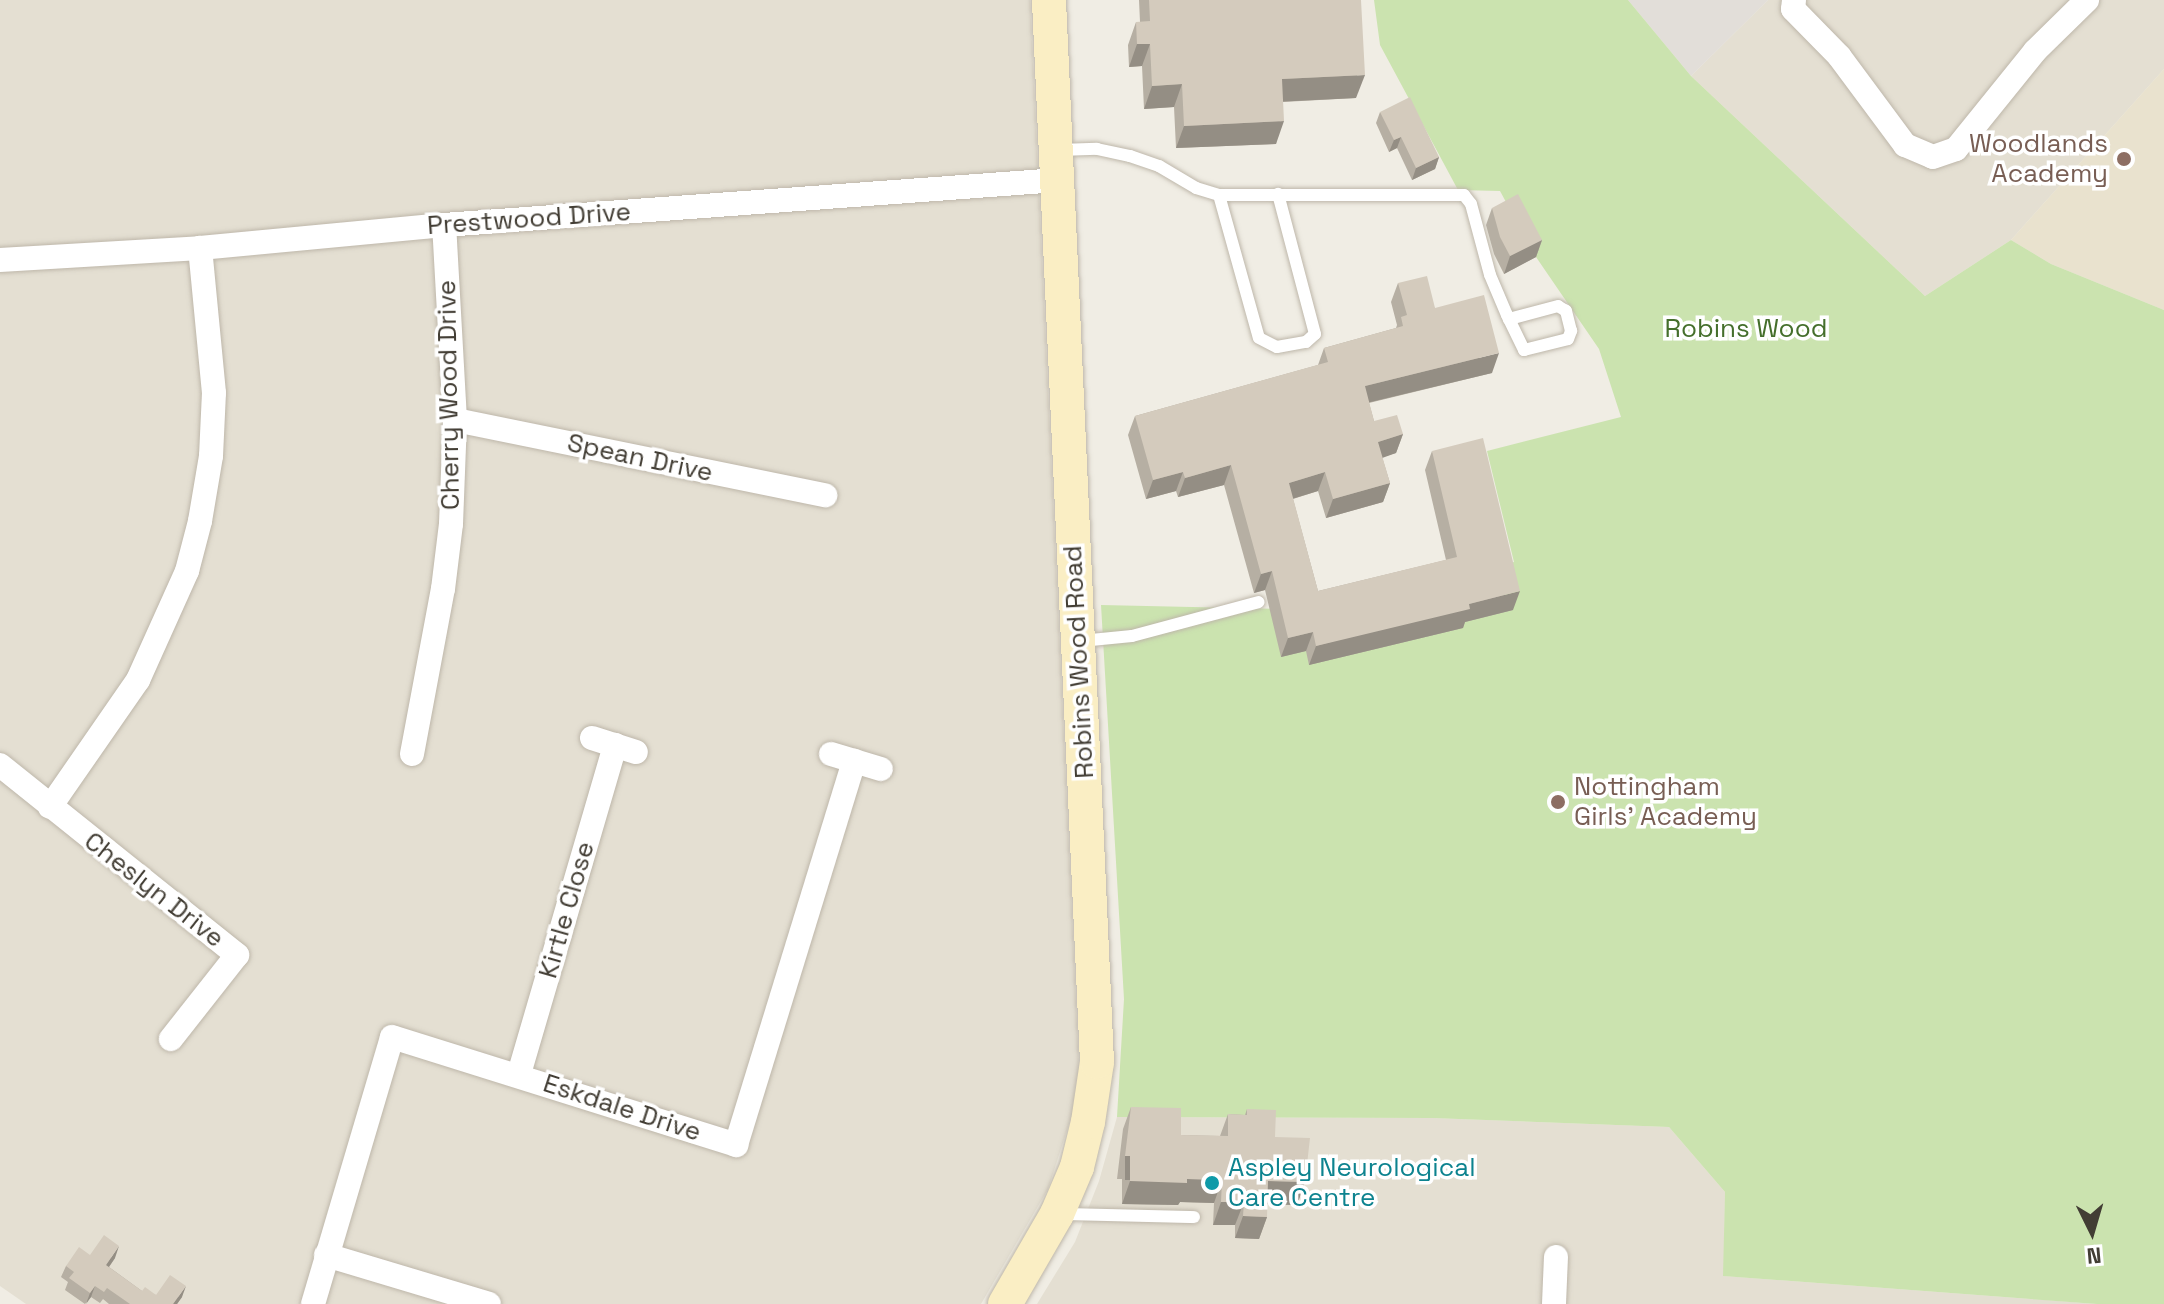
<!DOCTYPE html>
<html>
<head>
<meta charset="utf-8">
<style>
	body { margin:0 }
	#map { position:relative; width:2164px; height:1304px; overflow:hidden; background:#f0ede4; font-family:"Space Grotesk",sans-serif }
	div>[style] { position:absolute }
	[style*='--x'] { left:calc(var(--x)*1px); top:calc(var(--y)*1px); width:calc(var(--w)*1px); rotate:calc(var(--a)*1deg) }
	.residential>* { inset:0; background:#e4dfd2 }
	.industrial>* { inset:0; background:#e2ded9 }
	.education>* { inset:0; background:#e9e2ce }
	.green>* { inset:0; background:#cbe3af }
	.roads { filter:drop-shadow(0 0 2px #beb7aa) drop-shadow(0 0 2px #beb7aa) }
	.lane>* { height:12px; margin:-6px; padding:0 6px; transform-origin:6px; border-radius:6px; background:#fff }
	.street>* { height:24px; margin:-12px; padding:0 12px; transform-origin:12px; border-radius:12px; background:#fff }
	.secondary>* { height:34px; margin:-17px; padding:0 17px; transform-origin:17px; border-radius:17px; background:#faeec4 }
	.wall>* { inset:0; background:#b6afa3 }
	.shaded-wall>* { inset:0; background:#948e84; transform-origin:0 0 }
	.building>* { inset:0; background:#d4cbbd }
	.dots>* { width:22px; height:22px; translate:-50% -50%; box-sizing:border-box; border:4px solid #fff; border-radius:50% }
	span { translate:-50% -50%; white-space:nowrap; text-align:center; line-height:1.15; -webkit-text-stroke:7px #fff; paint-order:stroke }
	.education-label { font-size:26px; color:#785e54 }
	.right { translate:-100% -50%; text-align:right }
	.left { translate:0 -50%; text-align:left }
	.street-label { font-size:26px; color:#423d34 }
	.park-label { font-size:26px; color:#456f2c }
	.culture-label { font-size:26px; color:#0d838f }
	.north { position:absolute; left:2052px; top:1192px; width:80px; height:80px; -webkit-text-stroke:6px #fff; paint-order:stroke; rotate:175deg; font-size:22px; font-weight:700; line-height:32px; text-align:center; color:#423d34 }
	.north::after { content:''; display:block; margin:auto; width:28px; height:36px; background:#423d34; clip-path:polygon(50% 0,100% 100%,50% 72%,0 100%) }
</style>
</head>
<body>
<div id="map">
	<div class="residential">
		<div style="clip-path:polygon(0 0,1030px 0,1080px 1090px,1048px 1189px,981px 1304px,26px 1304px,0 1286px)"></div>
		<div style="clip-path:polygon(1768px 0,2164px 0,2164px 69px,2011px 240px,1925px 296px,1691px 76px)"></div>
		<div style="clip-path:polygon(1117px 1117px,1432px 1118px,1669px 1127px,1725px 1192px,1724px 1276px,2097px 1304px,1037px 1304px,1075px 1242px,1099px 1181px)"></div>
	</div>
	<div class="industrial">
		<div style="clip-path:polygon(1628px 0,1768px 0,1691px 76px)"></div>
	</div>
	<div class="education">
		<div style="clip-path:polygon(2164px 69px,2164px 310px,2051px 264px,2011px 240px)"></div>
	</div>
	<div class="green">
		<div style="clip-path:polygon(1374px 0,1628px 0,1691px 76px,1925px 296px,2011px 240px,2051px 264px,2164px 310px,2164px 1304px,2097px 1304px,1723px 1276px,1725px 1192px,1669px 1127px,1432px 1118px,1117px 1117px,1124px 999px,1101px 605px,1327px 610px,1514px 562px,1487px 451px,1621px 417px,1599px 349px,1536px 257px,1500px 191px,1458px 190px,1380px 45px)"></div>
	</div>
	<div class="roads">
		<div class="lane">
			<div style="--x:1059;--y:150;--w:38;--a:-2"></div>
			<div style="--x:1097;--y:149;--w:34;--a:12"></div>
			<div style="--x:1130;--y:156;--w:31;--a:19"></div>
			<div style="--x:1159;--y:166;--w:43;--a:30.7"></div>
			<div style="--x:1196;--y:188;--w:24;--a:17"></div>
			<div style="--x:1219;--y:195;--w:245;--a:0"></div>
			<div style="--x:1464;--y:195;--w:11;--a:52"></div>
			<div style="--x:1471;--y:204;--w:73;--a:75"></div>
			<div style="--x:1490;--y:275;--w:43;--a:67"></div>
			<div style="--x:1507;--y:315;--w:39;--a:64"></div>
			<div style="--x:1524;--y:350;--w:45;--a:-14"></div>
			<div style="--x:1568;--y:339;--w:9;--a:-69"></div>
			<div style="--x:1571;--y:331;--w:21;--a:-104"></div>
			<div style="--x:1566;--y:311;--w:9;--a:-148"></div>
			<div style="--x:1558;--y:306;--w:51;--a:165.1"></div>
			<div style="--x:1219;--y:195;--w:148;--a:74.4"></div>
			<div style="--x:1259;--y:338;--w:20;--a:27"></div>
			<div style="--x:1277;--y:347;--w:29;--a:-10"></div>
			<div style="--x:1306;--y:342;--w:12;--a:-42"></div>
			<div style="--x:1315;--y:334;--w:145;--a:-104.8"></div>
			<div style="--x:1081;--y:641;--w:51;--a:-5.6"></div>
			<div style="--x:1132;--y:636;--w:131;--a:-15"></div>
			<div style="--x:1061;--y:1214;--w:133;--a:1.3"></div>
		</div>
		<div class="street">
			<div style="--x:1794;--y:0;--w:9;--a:96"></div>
			<div style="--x:1793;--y:9;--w:66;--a:45.6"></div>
			<div style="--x:1839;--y:56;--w:111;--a:53.4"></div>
			<div style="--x:1905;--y:145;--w:30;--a:23"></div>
			<div style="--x:1933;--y:157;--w:24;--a:-19"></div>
			<div style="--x:1956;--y:149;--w:126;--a:-51.1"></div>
			<div style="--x:2035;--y:51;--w:73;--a:-44.4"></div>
			<div style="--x:0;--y:260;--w:200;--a:-3.4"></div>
			<div style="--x:200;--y:248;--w:245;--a:-5.4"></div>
			<div style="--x:444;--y:225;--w:616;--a:-4.19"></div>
			<div style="--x:455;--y:420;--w:378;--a:11.5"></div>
			<div style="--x:592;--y:738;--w:46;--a:17.7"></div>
			<div style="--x:412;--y:754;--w:168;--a:-79.4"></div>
			<div style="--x:443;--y:589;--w:65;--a:-83"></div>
			<div style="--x:451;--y:524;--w:104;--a:-87.8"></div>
			<div style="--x:455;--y:420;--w:195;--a:-93.2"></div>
			<div style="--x:831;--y:754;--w:52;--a:16.7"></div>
			<div style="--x:0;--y:765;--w:304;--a:38.7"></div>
			<div style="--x:237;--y:955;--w:107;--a:128.2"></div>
			<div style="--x:50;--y:807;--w:155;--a:-55.3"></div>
			<div style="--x:138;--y:680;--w:120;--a:-65.8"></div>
			<div style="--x:187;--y:571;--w:52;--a:-75.4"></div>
			<div style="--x:200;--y:521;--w:66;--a:-80.4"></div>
			<div style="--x:211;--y:456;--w:63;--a:-87.3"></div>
			<div style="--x:214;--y:393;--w:146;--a:-95.5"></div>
			<div style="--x:519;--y:1074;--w:343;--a:-73.7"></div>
			<div style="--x:326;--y:1255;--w:170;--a:16.7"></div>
			<div style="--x:313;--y:1304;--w:278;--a:-73.5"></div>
			<div style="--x:392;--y:1037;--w:361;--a:17.4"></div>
			<div style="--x:736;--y:1145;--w:402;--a:-72.9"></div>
			<div style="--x:1554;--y:1304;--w:47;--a:-87.6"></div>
		</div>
		<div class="secondary">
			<div style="--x:1005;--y:1304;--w:104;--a:-60"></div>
			<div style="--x:1057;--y:1214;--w:51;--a:-66.9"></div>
			<div style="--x:1077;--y:1167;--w:46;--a:-76.3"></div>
			<div style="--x:1088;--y:1122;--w:61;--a:-81.5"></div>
			<div style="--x:1097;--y:1062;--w:1063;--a:-92.59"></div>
		</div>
	</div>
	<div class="wall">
		<div style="clip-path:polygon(1139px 0,1361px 0,1356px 98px,1283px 102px,1276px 144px,1176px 148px,1174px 107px,1144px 109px,1142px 66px,1129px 67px,1128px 45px,1136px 22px,1140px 22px)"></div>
		<div style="clip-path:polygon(1380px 112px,1439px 157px,1435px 169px,1412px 180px,1397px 148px,1389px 152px,1376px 123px)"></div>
		<div style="clip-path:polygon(1492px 208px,1542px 240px,1536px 257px,1504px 274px,1494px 254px,1486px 225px)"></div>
		<div style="clip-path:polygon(1398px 283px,1435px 308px,1492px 373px,1369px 403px,1374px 421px,1403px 434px,1396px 453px,1382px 457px,1390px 483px,1383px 502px,1326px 518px,1318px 491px,1293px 499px,1318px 591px,1446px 560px,1425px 470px,1432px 451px,1513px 610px,1465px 622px,1463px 628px,1309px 665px,1306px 651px,1281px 657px,1265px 590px,1254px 593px,1224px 485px,1178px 497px,1176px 491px,1146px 499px,1128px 435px,1135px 416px,1318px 365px,1324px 348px,1396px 328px,1397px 325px,1391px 302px)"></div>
		<div style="clip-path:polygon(1131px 1107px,1181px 1135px,1220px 1136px,1228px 1114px,1245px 1115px,1247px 1109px,1275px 1137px,1305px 1182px,1297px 1205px,1267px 1204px,1267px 1217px,1259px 1239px,1235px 1238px,1235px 1225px,1213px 1225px,1214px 1203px,1180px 1202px,1178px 1205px,1122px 1204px,1122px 1179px,1117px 1179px,1123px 1129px)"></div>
		<div style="clip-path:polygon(90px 1255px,115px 1258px,109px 1267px,142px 1291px,156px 1295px,182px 1297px,177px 1304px,109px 1304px,103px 1299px,100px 1303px,91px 1297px,85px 1304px,65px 1290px,68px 1282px,61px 1277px,66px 1266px)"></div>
	</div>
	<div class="shaded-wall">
		<div style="clip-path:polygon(1137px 44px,1150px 44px,1142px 66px,1129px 67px)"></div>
		<div style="clip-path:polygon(1365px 75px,1356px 98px,1274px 102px,1282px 79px)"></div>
		<div style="clip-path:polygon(1182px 84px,1174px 107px,1144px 109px,1152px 86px)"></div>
		<div style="clip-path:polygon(1284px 121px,1276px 144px,1176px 148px,1184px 126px)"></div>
		<div style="clip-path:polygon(1401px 137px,1397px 148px,1389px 152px,1394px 140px)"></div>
		<div style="clip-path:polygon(1439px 157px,1435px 169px,1412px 180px,1416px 168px)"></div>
		<div style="clip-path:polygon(1542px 240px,1536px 257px,1504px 274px,1510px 256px)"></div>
		<div style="clip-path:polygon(1499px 353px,1492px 373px,1358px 405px,1365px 386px)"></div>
		<div style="clip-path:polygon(1403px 434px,1396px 453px,1371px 462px,1378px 442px)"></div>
		<div style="clip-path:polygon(1231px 465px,1224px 485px,1178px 497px,1185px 478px)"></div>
		<div style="clip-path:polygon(1183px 472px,1176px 491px,1146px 499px,1153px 480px)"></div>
		<div style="clip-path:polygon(1325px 472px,1318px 491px,1282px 502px,1289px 483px)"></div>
		<div style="clip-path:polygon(1390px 483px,1383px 502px,1326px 518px,1333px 499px)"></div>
		<div style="clip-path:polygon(1272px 571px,1265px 590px,1254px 593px,1261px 574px)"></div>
		<div style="clip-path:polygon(1520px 591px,1513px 610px,1465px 622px,1463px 628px,1309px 665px,1316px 646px,1469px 604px)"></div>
		<div style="clip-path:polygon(1313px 632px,1306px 651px,1281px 657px,1288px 638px)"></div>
		<div style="left:1125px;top:1156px;width:5px;height:24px"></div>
		<div style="clip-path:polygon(1187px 1179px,1222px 1180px,1214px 1203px,1180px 1202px,1178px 1205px,1122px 1204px,1130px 1181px)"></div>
		<div style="clip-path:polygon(1268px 1181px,1305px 1182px,1297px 1205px,1260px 1204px)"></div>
		<div style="clip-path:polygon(1221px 1202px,1244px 1202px,1235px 1225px,1213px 1225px)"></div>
		<div style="clip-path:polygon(1243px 1216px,1267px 1217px,1259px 1239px,1235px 1238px)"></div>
		<div style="clip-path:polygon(119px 1246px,115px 1258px,102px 1277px,106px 1265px)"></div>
		<div style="clip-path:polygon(95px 1286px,91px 1297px,86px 1304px,90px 1293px)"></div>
		<div style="clip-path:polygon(186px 1286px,182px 1297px,177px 1304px,173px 1304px)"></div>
	</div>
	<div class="building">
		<div style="clip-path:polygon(1149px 0,1361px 0,1365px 75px,1282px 79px,1284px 121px,1184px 126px,1182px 84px,1152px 86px,1150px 44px,1137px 44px,1136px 22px,1150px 21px)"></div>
		<div style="clip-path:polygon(1410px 97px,1439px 157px,1416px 168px,1401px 137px,1394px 140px,1380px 112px)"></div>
		<div style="clip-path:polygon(1518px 194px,1542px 240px,1510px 256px,1500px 237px,1492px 208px)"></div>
		<div style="clip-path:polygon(1427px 276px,1435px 308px,1484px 295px,1499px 353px,1365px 386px,1374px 421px,1397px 415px,1403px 434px,1378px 442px,1390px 483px,1333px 499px,1325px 472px,1289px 483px,1318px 591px,1457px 557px,1432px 451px,1483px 438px,1520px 591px,1469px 604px,1470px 609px,1316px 646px,1313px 632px,1288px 638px,1272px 571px,1261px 574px,1231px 465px,1185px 478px,1183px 472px,1153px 480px,1135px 416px,1328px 362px,1324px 348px,1403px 326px,1401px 317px,1407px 315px,1398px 283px)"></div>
		<div style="clip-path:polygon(1131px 1107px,1181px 1108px,1181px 1135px,1228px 1136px,1228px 1114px,1247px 1115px,1247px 1109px,1276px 1110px,1275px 1137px,1310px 1138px,1305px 1182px,1268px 1181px,1267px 1217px,1243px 1216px,1244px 1202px,1221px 1202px,1222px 1180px,1187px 1179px,1187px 1183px,1130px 1181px,1130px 1156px,1125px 1156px)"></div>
		<div style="clip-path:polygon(104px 1235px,119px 1246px,106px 1265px,142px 1291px,145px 1287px,156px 1295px,170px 1275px,186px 1286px,173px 1304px,130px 1304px,107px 1288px,104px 1292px,95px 1286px,90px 1293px,69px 1278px,74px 1272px,66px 1266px,79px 1247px,90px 1255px)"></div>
	</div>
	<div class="dots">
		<div style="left:2124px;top:159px;background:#8d6e63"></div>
		<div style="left:1558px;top:802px;background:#8d6e63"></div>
		<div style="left:1212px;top:1183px;background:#0f9aa8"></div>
	</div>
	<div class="education-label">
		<span class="right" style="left:2108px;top:159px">Woodlands<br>Academy</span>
		<span class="left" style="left:1574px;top:802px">Nottingham<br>Girls' Academy</span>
	</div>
	<div class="street-label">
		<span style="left:529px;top:219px;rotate:-4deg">Prestwood Drive</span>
		<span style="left:449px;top:395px;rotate:-91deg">Cherry Wood Drive</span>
		<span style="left:640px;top:458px;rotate:12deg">Spean Drive</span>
		<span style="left:1079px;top:662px;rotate:-93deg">Robins Wood Road</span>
		<span style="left:154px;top:890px;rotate:38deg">Cheslyn Drive</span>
		<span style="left:567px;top:910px;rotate:-74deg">Kirtle Close</span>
		<span style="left:622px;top:1108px;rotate:18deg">Eskdale Drive</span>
	</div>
	<div class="park-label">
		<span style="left:1746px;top:329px">Robins Wood</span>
	</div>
	<div class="culture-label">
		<span class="left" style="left:1228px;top:1183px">Aspley Neurological<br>Care Centre</span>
	</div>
	<div class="north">N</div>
</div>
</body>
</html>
